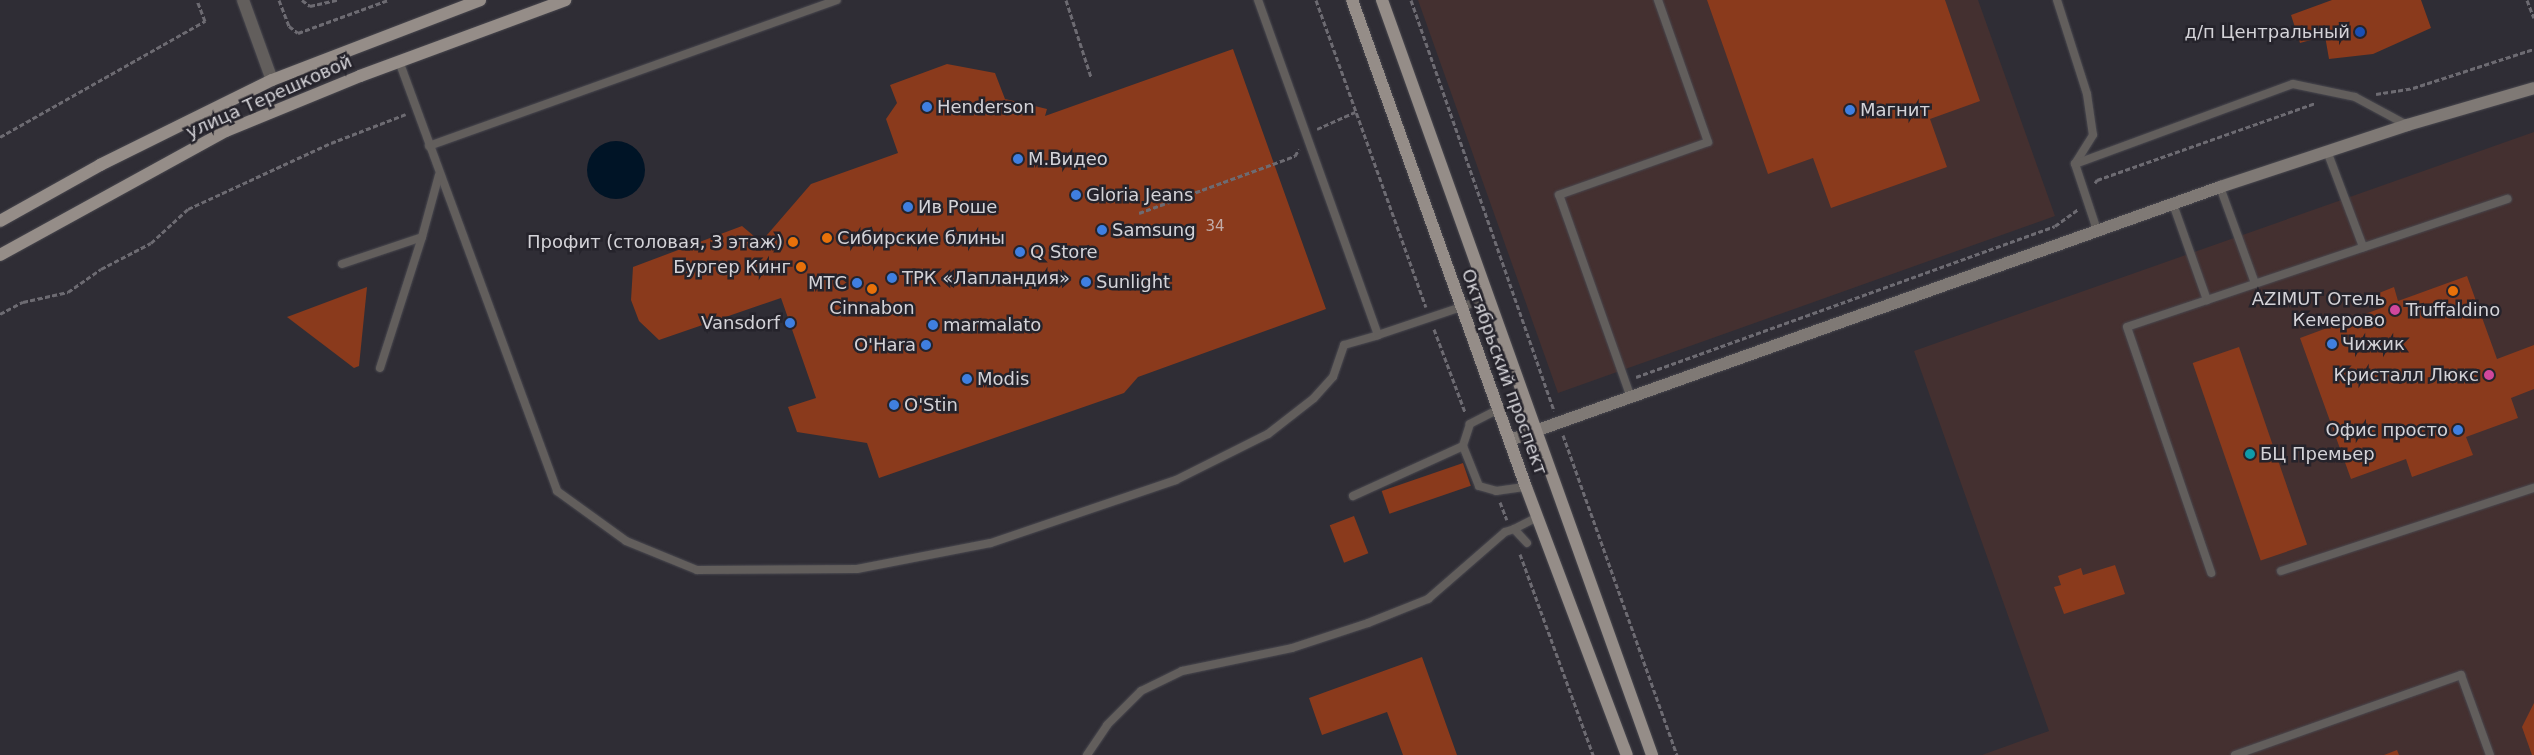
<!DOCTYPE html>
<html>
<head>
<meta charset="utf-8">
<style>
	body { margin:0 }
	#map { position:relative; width:2534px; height:755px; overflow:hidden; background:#2f2d35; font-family:"DejaVu Sans",sans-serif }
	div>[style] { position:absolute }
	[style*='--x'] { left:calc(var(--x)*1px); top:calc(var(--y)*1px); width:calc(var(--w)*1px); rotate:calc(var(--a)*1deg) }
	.commercial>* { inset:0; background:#443030 }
	.water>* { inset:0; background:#001426 }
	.round { border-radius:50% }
	.building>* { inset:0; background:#8a3a1c; transform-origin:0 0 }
	.path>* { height:3px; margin-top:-1.5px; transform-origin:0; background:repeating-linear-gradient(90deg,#6d6b72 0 5px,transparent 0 7.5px) }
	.roads { filter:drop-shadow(0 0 1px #49484f) drop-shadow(0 0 1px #49484f) }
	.lane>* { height:8px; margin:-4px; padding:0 4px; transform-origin:4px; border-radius:4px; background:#625e5c }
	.street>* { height:12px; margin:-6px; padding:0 6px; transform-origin:6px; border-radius:6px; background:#625e5c }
	.secondary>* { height:12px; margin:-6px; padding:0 6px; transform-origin:6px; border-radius:6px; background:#7f7975 }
	.primary>* { height:12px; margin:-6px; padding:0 6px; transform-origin:6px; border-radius:6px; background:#958d88 }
	.dots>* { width:14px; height:14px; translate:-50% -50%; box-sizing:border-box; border:2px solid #25232b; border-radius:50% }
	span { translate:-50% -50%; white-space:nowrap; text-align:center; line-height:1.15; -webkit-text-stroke:5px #25232b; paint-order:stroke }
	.number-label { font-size:15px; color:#c2ada9 }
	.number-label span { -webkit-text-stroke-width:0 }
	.poi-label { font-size:18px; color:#d4d3d8 }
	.right { translate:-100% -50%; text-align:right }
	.left { translate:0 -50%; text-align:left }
	.street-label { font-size:18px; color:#d4d3d8 }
</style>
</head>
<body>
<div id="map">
	<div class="commercial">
		<div style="clip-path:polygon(1418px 0,1978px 0,2055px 216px,1558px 393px)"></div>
		<div style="clip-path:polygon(2534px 132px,2534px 755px,1982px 755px,2049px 731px,1914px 351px)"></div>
	</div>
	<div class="water">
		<div class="round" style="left:587px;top:141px;width:58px;height:58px"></div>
	</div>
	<div class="building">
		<div style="clip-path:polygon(1707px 0,1945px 0,1980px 101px,1930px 119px,1947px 167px,1831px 208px,1813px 158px,1768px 174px)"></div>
		<div style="clip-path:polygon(2332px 0,2421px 0,2431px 28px,2373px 54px,2329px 59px,2325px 36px,2300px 43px,2291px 15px)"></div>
		<div style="clip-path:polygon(1233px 49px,1326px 309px,1138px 377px,1124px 393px,879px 478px,867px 443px,797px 432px,788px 407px,816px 398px,781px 298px,659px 340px,639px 321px,631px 300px,633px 267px,742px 226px,761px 242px,811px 184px,898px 153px,886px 119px,897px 103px,890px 85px,947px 64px,995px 73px,1005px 99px,1047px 109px,1045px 116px)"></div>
		<div style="clip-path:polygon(2467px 276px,2497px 359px,2534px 345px,2534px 389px,2511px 398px,2518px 418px,2466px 437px,2473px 455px,2412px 477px,2406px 459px,2351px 479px,2300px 338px,2384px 307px,2379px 293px,2394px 287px,2398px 301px)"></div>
		<div style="clip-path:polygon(367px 287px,359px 366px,354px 368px,287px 317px)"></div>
		<div style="left:2239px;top:347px;width:209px;height:49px;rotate:71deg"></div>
		<div style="left:1463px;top:463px;width:24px;height:86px;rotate:71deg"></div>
		<div style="left:1354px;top:516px;width:40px;height:26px;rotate:69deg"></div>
		<div style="clip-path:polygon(2115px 565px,2125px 594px,2064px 614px,2054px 587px,2061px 585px,2058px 576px,2081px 568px,2083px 575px)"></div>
		<div style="clip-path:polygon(1422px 657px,1457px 755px,1403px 755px,1387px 712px,1322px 735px,1309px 698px)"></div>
		<div style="clip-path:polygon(2534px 703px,2534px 755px,2532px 755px,2522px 727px)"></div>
		<div style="clip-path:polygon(2397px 750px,2399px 755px,2384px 755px)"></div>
	</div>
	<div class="path">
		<div style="--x:279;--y:0;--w:28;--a:69"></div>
		<div style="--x:289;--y:26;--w:11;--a:38"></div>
		<div style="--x:298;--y:33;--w:96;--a:-20.1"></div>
		<div style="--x:302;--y:0;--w:10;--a:37"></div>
		<div style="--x:310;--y:6;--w:28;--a:-13"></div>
		<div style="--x:1066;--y:0;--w:81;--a:72"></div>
		<div style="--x:1316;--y:0;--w:326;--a:70.3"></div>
		<div style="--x:1411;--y:0;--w:435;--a:70.8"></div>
		<div style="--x:2527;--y:0;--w:19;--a:69"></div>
		<div style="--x:2376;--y:94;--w:37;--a:-9"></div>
		<div style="--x:2413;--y:88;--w:127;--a:-17.9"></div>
		<div style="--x:1317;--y:129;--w:42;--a:-24.1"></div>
		<div style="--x:0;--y:137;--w:236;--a:-29.5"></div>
		<div style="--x:205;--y:21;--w:22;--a:-111"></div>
		<div style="--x:2095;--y:183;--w:4;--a:-56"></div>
		<div style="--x:2097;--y:180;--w:232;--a:-19.4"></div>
		<div style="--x:1139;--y:213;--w:166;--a:-20.1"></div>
		<div style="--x:1295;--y:156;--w:8;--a:-60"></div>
		<div style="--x:0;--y:314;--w:26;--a:-28"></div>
		<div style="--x:23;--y:302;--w:46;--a:-12.5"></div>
		<div style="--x:68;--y:292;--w:40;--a:-34.9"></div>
		<div style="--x:101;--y:269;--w:56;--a:-27.5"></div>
		<div style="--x:151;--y:243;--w:50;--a:-42.6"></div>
		<div style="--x:188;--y:209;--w:157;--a:-24.8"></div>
		<div style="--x:331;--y:143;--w:80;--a:-21.1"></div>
		<div style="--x:1434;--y:329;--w:89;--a:69.5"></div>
		<div style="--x:1636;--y:377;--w:445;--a:-19.8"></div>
		<div style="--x:2055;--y:226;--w:29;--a:-36"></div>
		<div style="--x:1563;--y:435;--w:340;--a:70.4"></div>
		<div style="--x:1500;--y:502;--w:19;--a:69"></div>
		<div style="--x:1520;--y:554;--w:214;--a:70"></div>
	</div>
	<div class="roads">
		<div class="lane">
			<div style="--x:2057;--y:0;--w:99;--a:72.3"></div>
			<div style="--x:2087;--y:94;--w:41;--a:81.7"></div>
			<div style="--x:2093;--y:135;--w:34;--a:122"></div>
			<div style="--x:399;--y:61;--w:458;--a:69.8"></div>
			<div style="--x:557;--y:491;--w:85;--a:35.9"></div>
			<div style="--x:626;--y:541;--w:77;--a:22.2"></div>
			<div style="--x:697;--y:570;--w:160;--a:-0.4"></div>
			<div style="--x:857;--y:569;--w:136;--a:-11"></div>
			<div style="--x:991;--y:543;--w:195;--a:-18.8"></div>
			<div style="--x:1176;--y:480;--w:103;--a:-26.6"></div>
			<div style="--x:1268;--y:434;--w:58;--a:-38"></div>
			<div style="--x:1314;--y:398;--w:28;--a:-48"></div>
			<div style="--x:1333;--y:377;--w:34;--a:-71"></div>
			<div style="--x:1344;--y:345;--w:35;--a:-16"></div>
			<div style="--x:1378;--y:335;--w:356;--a:-109.7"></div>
			<div style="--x:429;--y:146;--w:433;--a:-19.7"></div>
			<div style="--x:2327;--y:151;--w:103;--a:69.4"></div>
			<div style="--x:2220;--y:187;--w:102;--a:70"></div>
			<div style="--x:2173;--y:204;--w:102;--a:70.5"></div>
			<div style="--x:2207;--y:300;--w:84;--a:161.4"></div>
			<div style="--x:2127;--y:327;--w:260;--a:71.1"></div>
			<div style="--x:2097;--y:230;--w:70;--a:-108.4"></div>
			<div style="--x:2075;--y:164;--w:232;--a:-20.2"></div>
			<div style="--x:2293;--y:84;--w:63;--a:11.8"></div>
			<div style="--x:2355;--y:97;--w:59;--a:28.3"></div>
			<div style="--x:342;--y:264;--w:84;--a:-18.6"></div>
			<div style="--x:422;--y:237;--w:64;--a:-74.7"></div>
			<div style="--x:2207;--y:300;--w:317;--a:-18.6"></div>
			<div style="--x:1378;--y:335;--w:116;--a:-18.6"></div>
			<div style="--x:380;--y:368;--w:138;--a:-72.2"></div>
			<div style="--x:1630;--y:395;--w:212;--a:-109.5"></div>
			<div style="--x:1559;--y:195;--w:158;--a:-19.6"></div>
			<div style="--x:1708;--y:142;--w:151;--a:-109.4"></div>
			<div style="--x:1499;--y:409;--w:33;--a:153"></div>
			<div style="--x:1470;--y:424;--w:23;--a:108"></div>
			<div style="--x:1463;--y:446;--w:43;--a:68.2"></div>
			<div style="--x:1479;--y:486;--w:18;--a:16"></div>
			<div style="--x:1496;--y:491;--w:30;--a:-8"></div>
			<div style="--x:1353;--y:496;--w:121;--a:-24.4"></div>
			<div style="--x:1514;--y:529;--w:27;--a:-27"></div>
			<div style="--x:2281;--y:571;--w:266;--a:-18.2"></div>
			<div style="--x:1087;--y:755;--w:36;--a:-56"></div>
			<div style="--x:1107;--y:725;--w:48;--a:-45"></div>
			<div style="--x:1141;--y:691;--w:46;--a:-26"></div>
			<div style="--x:1182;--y:671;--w:112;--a:-11.8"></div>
			<div style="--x:1292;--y:648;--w:80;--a:-18.2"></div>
			<div style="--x:1368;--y:623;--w:65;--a:-21.8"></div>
			<div style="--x:1428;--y:599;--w:102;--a:-41"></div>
			<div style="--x:1505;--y:532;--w:9;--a:-18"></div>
			<div style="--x:1514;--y:529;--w:19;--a:47"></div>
			<div style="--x:2235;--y:755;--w:240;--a:-19.5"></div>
			<div style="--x:2461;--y:675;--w:85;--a:70.1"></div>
		</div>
		<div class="street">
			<div style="--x:243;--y:0;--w:85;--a:70.1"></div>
		</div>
		<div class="secondary">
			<div style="--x:1510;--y:440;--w:754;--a:-19.61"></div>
			<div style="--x:2220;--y:187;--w:197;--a:-18.3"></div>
			<div style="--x:2407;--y:125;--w:132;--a:-16.2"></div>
		</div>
		<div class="primary">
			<div style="--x:1352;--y:0;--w:517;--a:70.34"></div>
			<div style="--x:1526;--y:487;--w:286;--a:69.4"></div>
			<div style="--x:1382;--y:0;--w:802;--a:70.32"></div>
			<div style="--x:0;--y:221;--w:115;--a:-29.2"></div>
			<div style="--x:100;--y:165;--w:192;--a:-26.3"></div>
			<div style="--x:272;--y:80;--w:223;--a:-21"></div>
			<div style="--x:0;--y:255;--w:258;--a:-28.8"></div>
			<div style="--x:226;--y:131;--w:145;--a:-22.3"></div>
			<div style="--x:360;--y:76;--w:219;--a:-20.3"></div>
		</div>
	</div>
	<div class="dots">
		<div style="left:2360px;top:32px;background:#1a4fb4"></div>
		<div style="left:927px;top:107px;background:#3f7fe0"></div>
		<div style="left:1850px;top:110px;background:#3f7fe0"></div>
		<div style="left:1018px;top:159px;background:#3f7fe0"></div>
		<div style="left:1076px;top:195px;background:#3f7fe0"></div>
		<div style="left:908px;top:207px;background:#3f7fe0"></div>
		<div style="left:1102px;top:230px;background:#3f7fe0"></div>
		<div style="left:827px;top:238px;background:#e8710a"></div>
		<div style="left:793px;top:242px;background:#e8710a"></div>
		<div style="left:1020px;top:252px;background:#3f7fe0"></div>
		<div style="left:801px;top:267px;background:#e8710a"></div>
		<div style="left:892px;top:278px;background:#3f7fe0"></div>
		<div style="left:1086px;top:282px;background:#3f7fe0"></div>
		<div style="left:857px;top:283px;background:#3f7fe0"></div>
		<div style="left:872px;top:289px;background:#e8710a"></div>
		<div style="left:2453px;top:291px;background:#e8710a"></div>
		<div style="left:2395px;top:310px;background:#d1479c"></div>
		<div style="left:790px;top:323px;background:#3f7fe0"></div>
		<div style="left:933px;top:325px;background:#3f7fe0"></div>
		<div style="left:2332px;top:344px;background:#3f7fe0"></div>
		<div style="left:926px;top:345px;background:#3f7fe0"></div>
		<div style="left:2489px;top:375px;background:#d1479c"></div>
		<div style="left:967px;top:379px;background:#3f7fe0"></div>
		<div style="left:894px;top:405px;background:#3f7fe0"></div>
		<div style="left:2458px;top:430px;background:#3f7fe0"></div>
		<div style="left:2250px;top:454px;background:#0f9aa8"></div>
	</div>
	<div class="number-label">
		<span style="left:1215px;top:227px">34</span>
	</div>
	<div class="poi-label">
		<span class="right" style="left:2350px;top:32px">д/п Центральный</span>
		<span class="left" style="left:937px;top:107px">Henderson</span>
		<span class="left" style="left:1860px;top:110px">Магнит</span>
		<span class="left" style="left:1028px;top:159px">М.Видео</span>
		<span class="left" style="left:1086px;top:195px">Gloria Jeans</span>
		<span class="left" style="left:918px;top:207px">Ив Роше</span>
		<span class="left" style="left:1112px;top:230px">Samsung</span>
		<span class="left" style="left:837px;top:238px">Сибирские блины</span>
		<span class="right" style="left:783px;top:242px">Профит (столовая, 3 этаж)</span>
		<span class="left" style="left:1030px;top:252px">Q Store</span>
		<span class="right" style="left:791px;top:267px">Бургер Кинг</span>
		<span class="left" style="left:902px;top:278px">ТРК «Лапландия»</span>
		<span class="left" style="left:1096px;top:282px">Sunlight</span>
		<span class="right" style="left:847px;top:283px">МТС</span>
		<span class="right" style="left:2385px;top:310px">AZIMUT Отель<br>Кемерово</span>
		<span style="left:872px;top:308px">Cinnabon</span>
		<span style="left:2453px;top:310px">Truffaldino</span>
		<span class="right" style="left:780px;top:323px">Vansdorf</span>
		<span class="left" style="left:943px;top:325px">marmalato</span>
		<span class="left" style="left:2342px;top:344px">Чижик</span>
		<span class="right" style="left:916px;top:345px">O'Hara</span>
		<span class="right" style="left:2479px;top:375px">Кристалл Люкс</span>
		<span class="left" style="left:977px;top:379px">Modis</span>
		<span class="left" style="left:904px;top:405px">O'Stin</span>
		<span class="right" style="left:2448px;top:430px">Офис просто</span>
		<span class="left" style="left:2260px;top:454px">БЦ Премьер</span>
	</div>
	<div class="street-label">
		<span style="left:269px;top:97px;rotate:-24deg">улица Терешковой</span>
		<span style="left:1504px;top:372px;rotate:70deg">Октябрьский проспект</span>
	</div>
</div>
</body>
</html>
